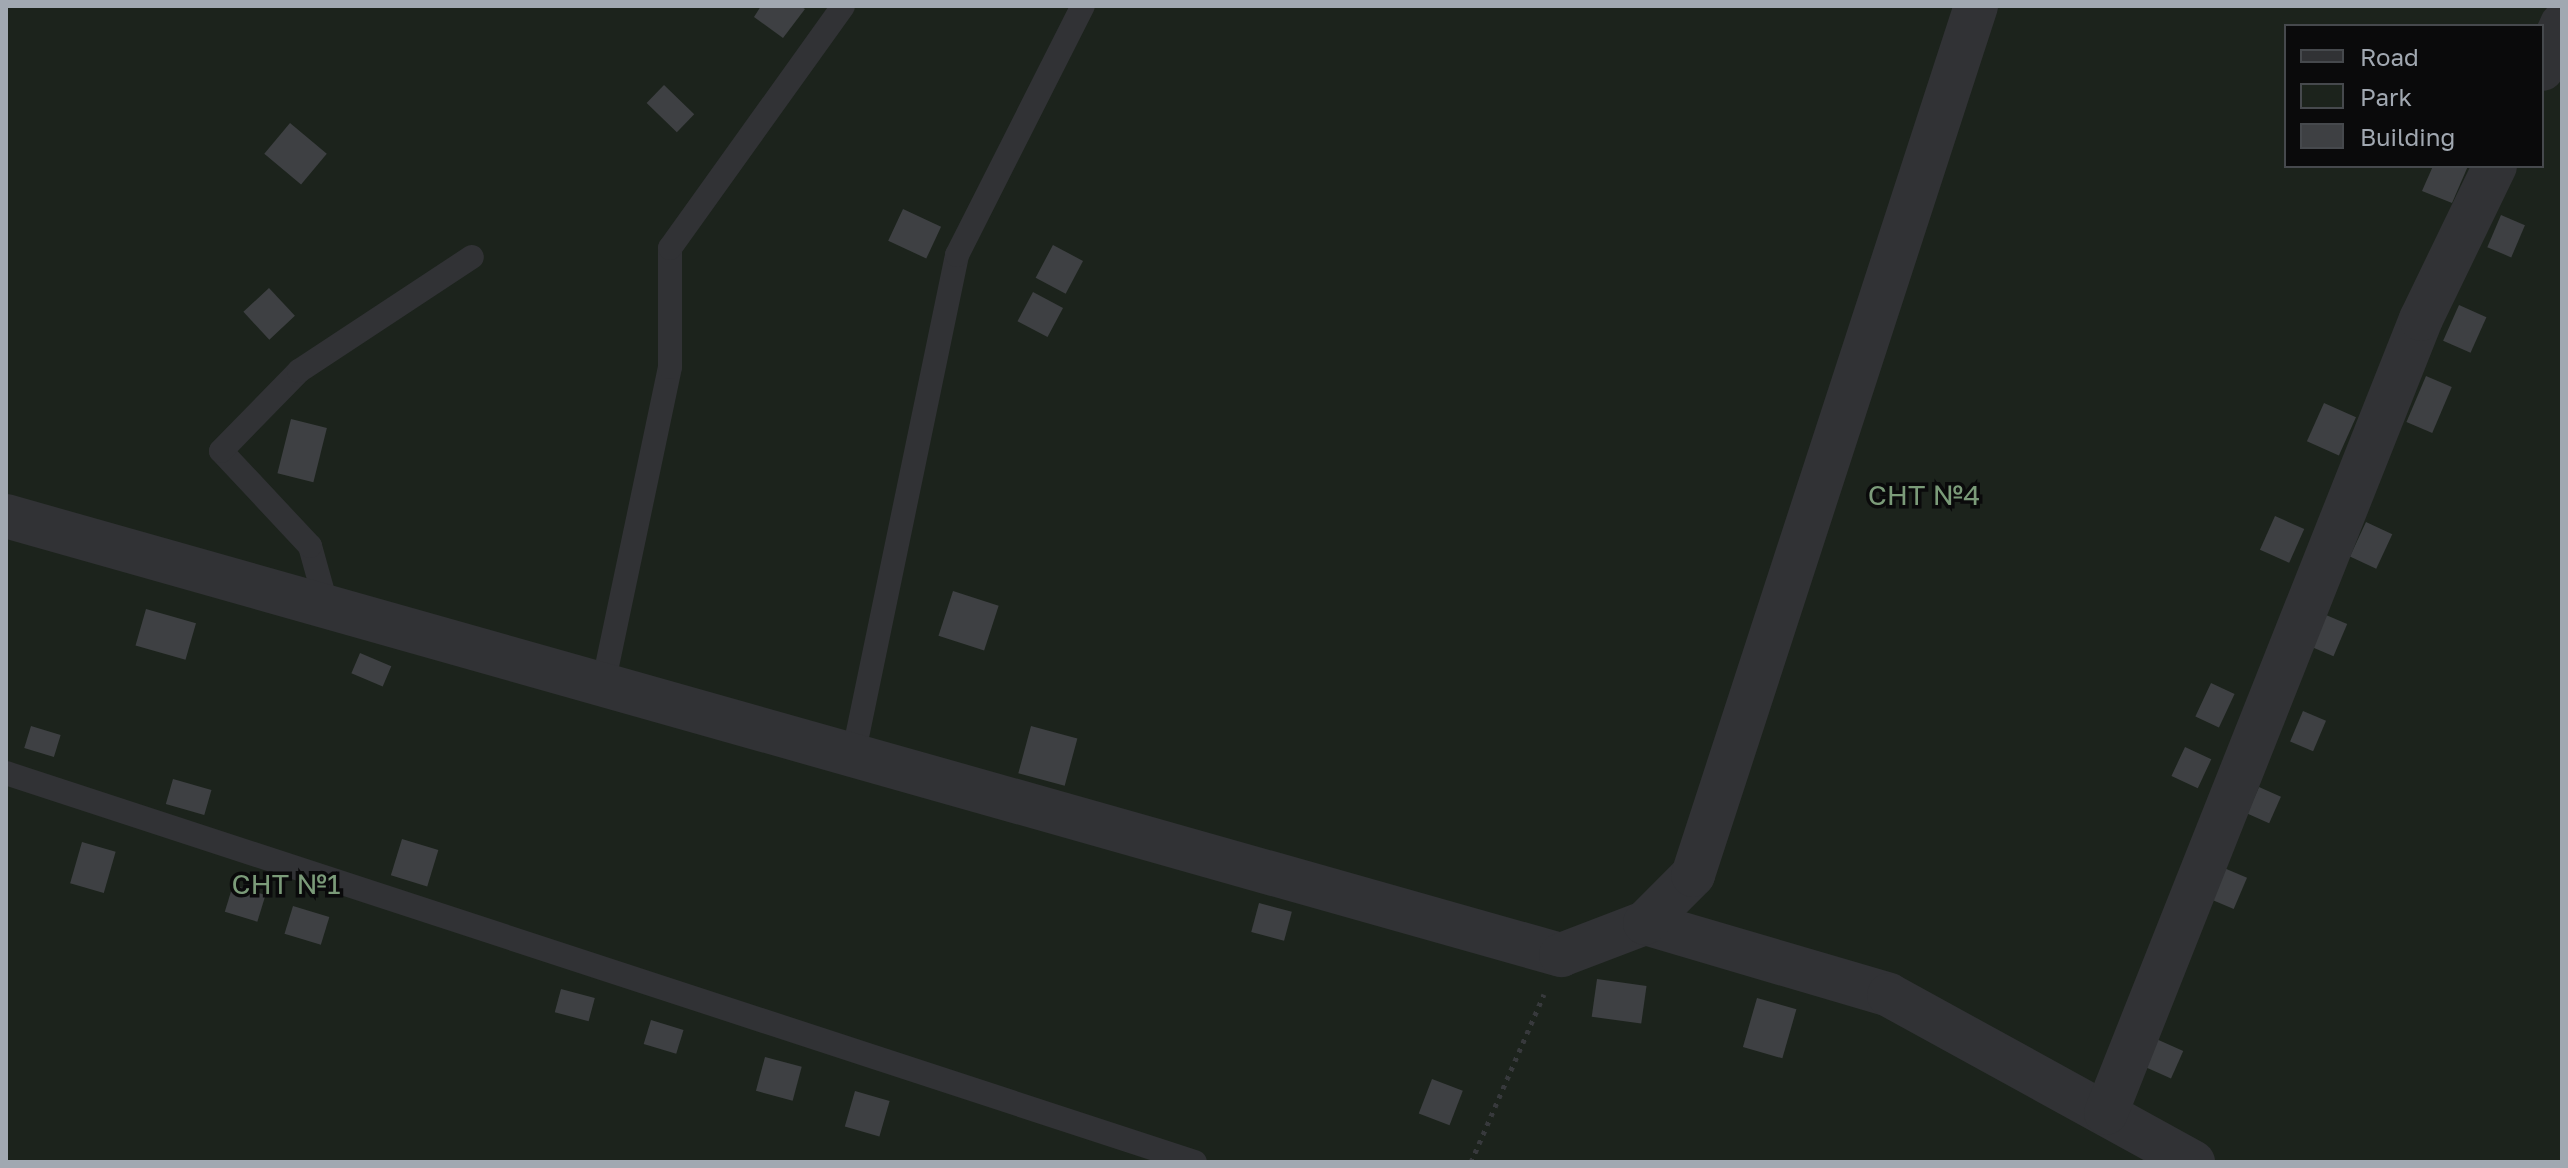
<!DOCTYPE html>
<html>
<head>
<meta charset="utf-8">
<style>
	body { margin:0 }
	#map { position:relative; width:2568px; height:1168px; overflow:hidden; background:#0f0f11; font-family:"Golos Text",sans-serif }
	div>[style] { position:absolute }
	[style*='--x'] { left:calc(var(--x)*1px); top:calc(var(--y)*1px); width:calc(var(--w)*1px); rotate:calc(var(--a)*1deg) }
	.green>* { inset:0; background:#1c231c }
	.building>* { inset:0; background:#3e4043; transform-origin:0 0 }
	.path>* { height:5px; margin-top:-2.5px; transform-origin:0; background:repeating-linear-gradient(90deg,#37393c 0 4px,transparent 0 10px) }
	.lane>* { height:24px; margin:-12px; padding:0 12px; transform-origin:12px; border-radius:12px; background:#313235 }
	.street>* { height:44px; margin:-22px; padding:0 22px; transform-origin:22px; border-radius:22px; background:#313235 }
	span { translate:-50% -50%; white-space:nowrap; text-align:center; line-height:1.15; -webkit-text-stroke:7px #0a0a0b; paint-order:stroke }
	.park-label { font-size:28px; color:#7b9b79 }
	.frame { position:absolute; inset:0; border:8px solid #a1a8b1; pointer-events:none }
	.legend { position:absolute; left:2284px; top:24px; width:260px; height:144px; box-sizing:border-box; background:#0a0a0b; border:2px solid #46494d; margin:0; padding:10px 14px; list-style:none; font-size:24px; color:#a1a8b1 }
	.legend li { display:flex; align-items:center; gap:16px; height:40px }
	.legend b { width:40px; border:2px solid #46494d }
</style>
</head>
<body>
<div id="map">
	<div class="green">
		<div style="clip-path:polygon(evenodd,6px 6px,2562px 6px,2562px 1162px,6px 1162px,6px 6px,2286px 26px,2542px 26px,2542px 166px,2286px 166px,2286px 26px)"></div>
	</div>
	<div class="building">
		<div style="clip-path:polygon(761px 6px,800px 6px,805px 9px,783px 38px,754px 17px)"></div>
		<div style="left:664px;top:85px;width:42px;height:25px;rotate:44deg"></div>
		<div style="left:290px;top:123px;width:48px;height:40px;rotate:40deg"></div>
		<div style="clip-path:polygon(2433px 166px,2468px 166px,2452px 203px,2422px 191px)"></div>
		<div style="left:903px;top:209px;width:42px;height:35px;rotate:25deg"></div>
		<div style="left:2501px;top:215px;width:26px;height:35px;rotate:23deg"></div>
		<div style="left:1053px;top:245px;width:34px;height:37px;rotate:28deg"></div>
		<div style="left:269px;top:288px;width:38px;height:35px;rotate:47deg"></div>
		<div style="left:1033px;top:292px;width:34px;height:33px;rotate:28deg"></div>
		<div style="left:2459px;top:305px;width:30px;height:39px;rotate:24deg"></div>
		<div style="left:2426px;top:376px;width:28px;height:50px;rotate:23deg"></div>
		<div style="left:2324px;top:403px;width:35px;height:42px;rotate:24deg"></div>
		<div style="left:291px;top:419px;width:37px;height:56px;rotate:14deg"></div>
		<div style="left:2275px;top:516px;width:32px;height:37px;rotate:24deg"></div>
		<div style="left:2366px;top:522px;width:29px;height:38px;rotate:25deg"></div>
		<div style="left:953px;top:591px;width:48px;height:47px;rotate:18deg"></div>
		<div style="left:146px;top:609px;width:52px;height:38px;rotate:16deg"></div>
		<div style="left:2326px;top:615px;width:23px;height:35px;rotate:23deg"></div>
		<div style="left:360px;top:653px;width:34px;height:22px;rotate:23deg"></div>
		<div style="left:2211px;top:683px;width:26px;height:37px;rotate:25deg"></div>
		<div style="left:2303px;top:711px;width:25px;height:33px;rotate:23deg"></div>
		<div style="left:31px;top:726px;width:31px;height:23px;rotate:17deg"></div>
		<div style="left:1031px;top:726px;width:48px;height:49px;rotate:15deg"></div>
		<div style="left:2185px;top:747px;width:29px;height:32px;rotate:25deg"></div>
		<div style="left:173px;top:779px;width:40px;height:26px;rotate:16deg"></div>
		<div style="left:2259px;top:787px;width:24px;height:29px;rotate:24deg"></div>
		<div style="left:402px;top:839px;width:38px;height:38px;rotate:17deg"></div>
		<div style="left:82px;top:842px;width:35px;height:43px;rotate:16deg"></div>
		<div style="left:2224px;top:868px;width:25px;height:34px;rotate:23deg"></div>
		<div style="left:233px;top:885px;width:34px;height:28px;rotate:17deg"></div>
		<div style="left:1259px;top:903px;width:34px;height:30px;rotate:15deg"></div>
		<div style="left:293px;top:906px;width:38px;height:29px;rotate:17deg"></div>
		<div style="left:1597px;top:979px;width:50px;height:38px;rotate:8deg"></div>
		<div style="left:561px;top:989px;width:35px;height:24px;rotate:15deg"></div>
		<div style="left:1757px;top:998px;width:41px;height:51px;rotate:16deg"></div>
		<div style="left:651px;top:1020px;width:34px;height:25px;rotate:17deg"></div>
		<div style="left:2154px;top:1038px;width:32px;height:30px;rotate:24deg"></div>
		<div style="left:765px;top:1057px;width:38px;height:35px;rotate:15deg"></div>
		<div style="left:1432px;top:1079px;width:33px;height:37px;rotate:21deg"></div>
		<div style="left:855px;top:1091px;width:36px;height:37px;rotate:16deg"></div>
	</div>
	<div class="path">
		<div style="--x:1471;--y:1162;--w:183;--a:-66.5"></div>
	</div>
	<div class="lane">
		<div style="--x:327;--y:607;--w:63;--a:-105.6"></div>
		<div style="--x:310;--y:546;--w:130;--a:-133.1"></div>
		<div style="--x:221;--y:451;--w:112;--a:-45.7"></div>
		<div style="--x:299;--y:371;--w:207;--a:-33.4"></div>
		<div style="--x:603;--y:685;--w:325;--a:-78.1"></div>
		<div style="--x:670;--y:367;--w:119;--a:-90"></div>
		<div style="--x:670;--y:248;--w:297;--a:-54.4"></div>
		<div style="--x:853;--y:756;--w:512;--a:-78.27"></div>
		<div style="--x:957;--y:255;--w:279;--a:-63.2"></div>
		<div style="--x:6;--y:773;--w:1251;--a:18.12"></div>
	</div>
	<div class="street">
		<div style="--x:2542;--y:69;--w:49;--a:-66"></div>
		<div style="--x:6;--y:516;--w:1616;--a:15.77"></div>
		<div style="--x:1561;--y:955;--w:90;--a:-20.9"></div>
		<div style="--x:1645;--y:923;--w:254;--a:16.4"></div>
		<div style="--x:1889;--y:995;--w:347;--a:28.8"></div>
		<div style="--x:1645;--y:923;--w:68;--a:-45"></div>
		<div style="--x:1693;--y:875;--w:914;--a:-71.96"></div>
		<div style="--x:2106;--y:1113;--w:854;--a:-68.36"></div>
		<div style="--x:2421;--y:319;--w:170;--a:-64.2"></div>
	</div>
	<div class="park-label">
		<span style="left:1924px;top:495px">СНТ №4</span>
		<span style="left:286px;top:884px">СНТ №1</span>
	</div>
	<div class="frame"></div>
	<ul class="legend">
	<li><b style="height:10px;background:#313235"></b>Road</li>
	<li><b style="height:22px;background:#1c231c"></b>Park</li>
	<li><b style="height:22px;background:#3e4043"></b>Building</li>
	</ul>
</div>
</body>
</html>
